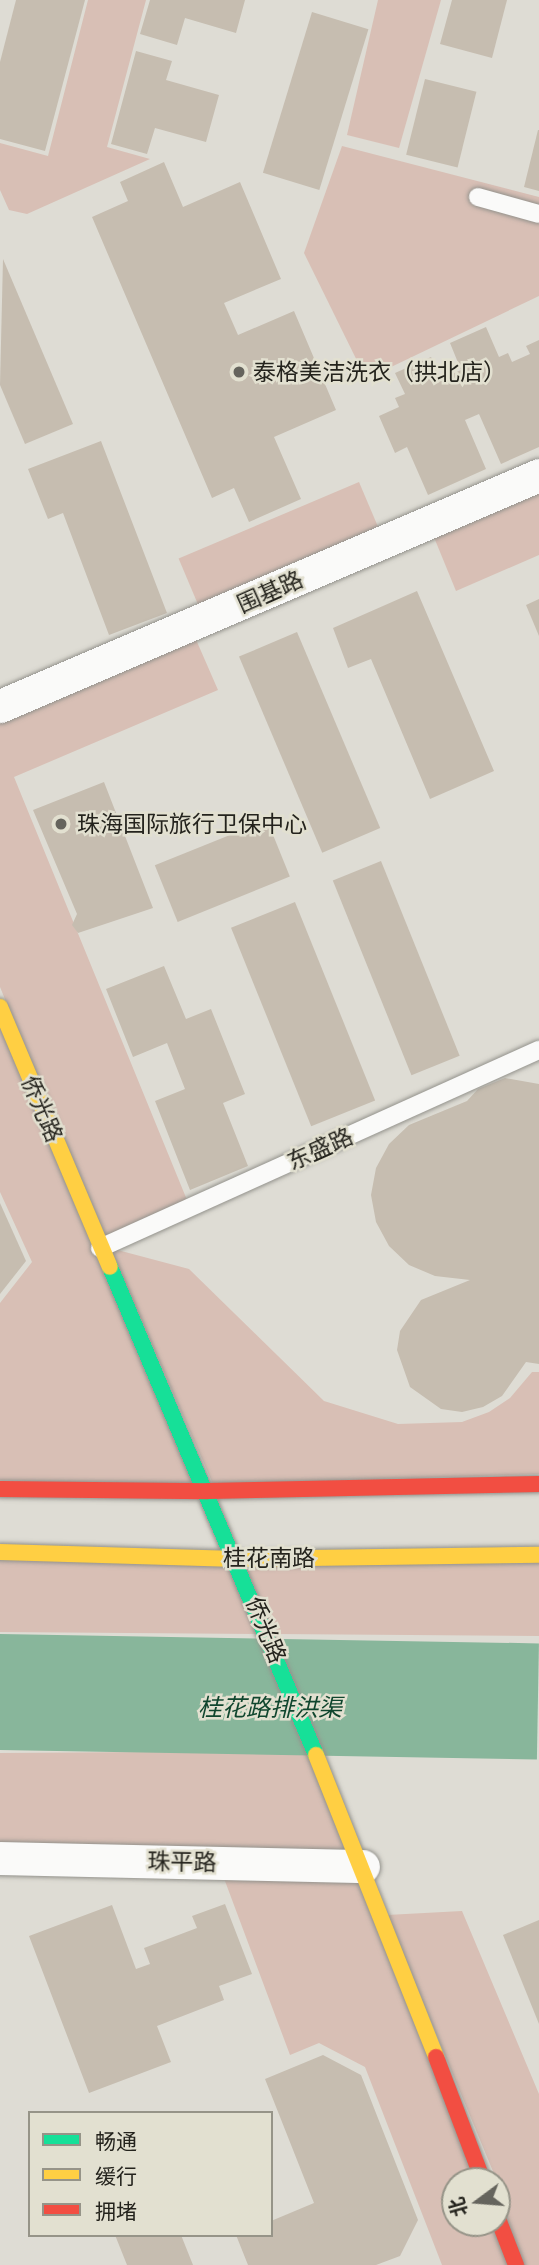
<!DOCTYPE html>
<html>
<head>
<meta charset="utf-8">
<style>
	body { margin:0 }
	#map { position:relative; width:539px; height:2265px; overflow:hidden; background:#dedcd4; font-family:Quicksand,"Noto Sans SC",sans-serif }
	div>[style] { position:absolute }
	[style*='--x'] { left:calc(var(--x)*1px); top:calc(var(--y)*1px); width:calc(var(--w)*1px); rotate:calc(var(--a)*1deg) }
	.green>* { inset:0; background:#d8bfb5; transform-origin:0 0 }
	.water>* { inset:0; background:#88b69b; transform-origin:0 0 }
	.building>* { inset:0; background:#c6bdb0; transform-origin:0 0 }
	.roads { filter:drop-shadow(0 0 2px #93928c) drop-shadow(0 0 2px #93928c) }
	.lane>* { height:18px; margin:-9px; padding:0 9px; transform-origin:9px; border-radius:9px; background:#fafaf9 }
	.street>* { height:33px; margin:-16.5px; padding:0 16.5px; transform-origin:16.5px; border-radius:16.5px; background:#fafaf9 }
	.fast>* { height:16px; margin:-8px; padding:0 8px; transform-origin:8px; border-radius:8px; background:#16e098 }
	.slow>* { height:16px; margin:-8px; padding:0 8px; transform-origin:8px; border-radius:8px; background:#ffcf43 }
	.jam>* { height:16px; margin:-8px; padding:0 8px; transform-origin:8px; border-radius:8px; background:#f24e42 }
	.dots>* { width:19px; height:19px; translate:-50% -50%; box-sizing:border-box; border:4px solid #e2e0d0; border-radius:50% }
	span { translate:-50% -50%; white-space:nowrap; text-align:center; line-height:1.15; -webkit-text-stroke:5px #e2e0d0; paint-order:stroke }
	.poi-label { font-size:23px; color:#24231d }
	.left { translate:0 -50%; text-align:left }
	.street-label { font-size:23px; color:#24231d }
	.water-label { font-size:24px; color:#10462e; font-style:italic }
	.legend { position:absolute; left:28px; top:2111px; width:245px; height:126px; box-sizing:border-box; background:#e2e0d0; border:2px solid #969488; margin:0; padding:9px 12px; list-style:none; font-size:21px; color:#24231d }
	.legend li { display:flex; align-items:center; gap:14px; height:35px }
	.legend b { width:35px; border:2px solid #969488 }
	.north { position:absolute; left:441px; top:2167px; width:70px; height:70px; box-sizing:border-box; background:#e2e0d0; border:2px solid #969488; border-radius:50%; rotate:254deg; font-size:19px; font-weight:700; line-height:28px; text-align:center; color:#24231d }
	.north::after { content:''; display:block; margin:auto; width:24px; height:32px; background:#65645d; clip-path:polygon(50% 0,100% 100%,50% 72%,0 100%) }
</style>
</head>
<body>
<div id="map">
	<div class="green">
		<div style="clip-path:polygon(88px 0,146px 0,107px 147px,150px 159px,27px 214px,9px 210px,0 190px,0 143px,48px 156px)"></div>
		<div style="clip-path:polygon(378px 0,441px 0,399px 148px,347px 135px)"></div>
		<div style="clip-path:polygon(342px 146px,539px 197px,539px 296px,366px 379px,304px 253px)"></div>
		<div style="left:359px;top:482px;width:56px;height:196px;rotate:67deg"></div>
		<div style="clip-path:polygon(539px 484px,539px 555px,456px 591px,431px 530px)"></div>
		<div style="clip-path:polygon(194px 635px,218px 690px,14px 777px,187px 1200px,103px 1238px,0 987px,0 719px)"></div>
		<div style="clip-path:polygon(0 1020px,198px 1486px,0 1480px,0 1303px,32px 1262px,0 1192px)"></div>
		<div style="clip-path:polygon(110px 1248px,189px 1269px,324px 1401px,398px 1424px,462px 1422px,489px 1412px,510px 1398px,532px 1372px,539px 1372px,539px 1474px,213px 1484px)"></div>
		<div style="clip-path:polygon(0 1556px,235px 1563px,264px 1634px,0 1632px)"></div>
		<div style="clip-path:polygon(539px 1560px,539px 1636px,274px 1634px,244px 1565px)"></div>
		<div style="clip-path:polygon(313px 1751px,359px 1863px,0 1856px,0 1753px)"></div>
		<div style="clip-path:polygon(222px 1873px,359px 1874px,477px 2181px,455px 2181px,455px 2223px,493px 2223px,509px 2265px,442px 2265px,365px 2067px,319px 2043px,290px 2055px)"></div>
		<div style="clip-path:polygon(462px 1911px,539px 2094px,539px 2265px,524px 2265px,497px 2197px,497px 2181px,387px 1915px)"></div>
	</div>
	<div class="water">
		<div style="left:0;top:1634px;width:539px;height:116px;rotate:1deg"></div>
	</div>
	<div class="building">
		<div style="clip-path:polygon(16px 0,85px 0,45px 151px,0 139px,0 62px)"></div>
		<div style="clip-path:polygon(150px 0,245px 0,236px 33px,185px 18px,177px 45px,140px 34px)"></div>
		<div style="clip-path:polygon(452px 0,507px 0,492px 58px,440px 44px)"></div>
		<div style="left:312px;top:12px;width:59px;height:168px;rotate:17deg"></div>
		<div style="clip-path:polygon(136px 51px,172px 61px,166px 80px,219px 95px,206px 142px,155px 128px,147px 154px,111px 144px)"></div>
		<div style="left:425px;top:79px;width:53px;height:78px;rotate:14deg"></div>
		<div style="clip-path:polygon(538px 130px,539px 130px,539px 191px,524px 187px)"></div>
		<div style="clip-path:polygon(164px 162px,183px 207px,240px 182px,281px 279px,224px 303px,238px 335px,294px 311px,336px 410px,274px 437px,301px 499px,249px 522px,234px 488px,212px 498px,92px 217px,128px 201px,120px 182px)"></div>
		<div style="clip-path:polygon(3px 259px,73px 424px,25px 444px,0 385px)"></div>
		<div style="clip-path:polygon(486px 327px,499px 357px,508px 353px,512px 362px,530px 354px,526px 346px,539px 340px,539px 447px,501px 464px,479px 414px,465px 420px,486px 469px,428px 495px,407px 447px,395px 453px,379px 416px,399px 407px,395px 398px,405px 394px,395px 373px,431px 357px,441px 379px,461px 370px,450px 343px)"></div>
		<div style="clip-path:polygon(101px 441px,167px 613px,109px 635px,63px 513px,48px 519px,28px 469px)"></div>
		<div style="clip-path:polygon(417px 591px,494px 771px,430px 799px,371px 659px,348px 668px,333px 628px)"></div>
		<div style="clip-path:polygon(539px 599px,539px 636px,526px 605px)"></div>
		<div style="left:297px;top:632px;width:213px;height:63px;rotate:67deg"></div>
		<div style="clip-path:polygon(104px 782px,153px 908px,78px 933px,72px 925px,77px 914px,33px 810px)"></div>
		<div style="left:267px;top:820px;width:61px;height:121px;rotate:68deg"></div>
		<div style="left:381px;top:861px;width:210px;height:52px;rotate:68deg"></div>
		<div style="left:295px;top:902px;width:214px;height:69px;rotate:68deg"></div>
		<div style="clip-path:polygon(164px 966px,186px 1019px,211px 1009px,245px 1094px,223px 1103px,248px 1166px,190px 1190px,155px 1101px,185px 1089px,167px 1043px,133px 1057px,106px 989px)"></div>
		<div style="clip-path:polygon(505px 1078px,539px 1084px,539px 1364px,526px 1362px,502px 1396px,483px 1407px,462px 1412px,441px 1409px,410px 1387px,397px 1350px,400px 1331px,421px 1300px,470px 1280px,435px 1276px,409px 1265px,389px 1246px,376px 1222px,371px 1195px,376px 1168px,389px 1144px,409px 1125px,467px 1101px,478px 1089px)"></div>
		<div style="clip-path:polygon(0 1203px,26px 1261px,0 1294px)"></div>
		<div style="clip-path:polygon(225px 1904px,252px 1974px,219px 1986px,224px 2000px,157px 2026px,171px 2062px,89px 2093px,29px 1936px,112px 1905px,136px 1969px,150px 1964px,144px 1948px,197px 1928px,192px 1916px)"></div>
		<div style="clip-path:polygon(539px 1920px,539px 2024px,503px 1935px)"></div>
		<div style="clip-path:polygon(323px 2055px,361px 2075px,418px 2220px,400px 2256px,376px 2265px,248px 2265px,236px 2235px,271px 2235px,271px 2221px,314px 2203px,265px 2079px)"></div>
		<div style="clip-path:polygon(115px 2235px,181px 2235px,193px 2265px,127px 2265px)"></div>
	</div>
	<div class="roads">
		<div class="lane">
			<div style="--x:478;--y:197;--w:63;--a:15.6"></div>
			<div style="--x:100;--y:1248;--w:482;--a:-24.3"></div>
		</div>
		<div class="street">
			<div style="--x:0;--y:706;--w:586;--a:-23.2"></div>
			<div style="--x:0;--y:1858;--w:363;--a:1.3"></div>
		</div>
		<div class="fast">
			<div style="--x:110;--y:1267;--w:530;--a:67.11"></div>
		</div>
		<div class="slow">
			<div style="--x:0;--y:1007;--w:282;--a:67.1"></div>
			<div style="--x:0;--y:1552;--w:237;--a:1.7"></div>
			<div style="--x:237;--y:1559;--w:302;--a:-0.8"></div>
			<div style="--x:316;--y:1755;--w:325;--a:68.3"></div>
		</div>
		<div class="jam">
			<div style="--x:0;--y:1489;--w:208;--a:0.6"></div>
			<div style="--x:208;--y:1491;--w:331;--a:-1.2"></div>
			<div style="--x:436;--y:2057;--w:133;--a:69.2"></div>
			<div style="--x:497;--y:2216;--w:53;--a:68.8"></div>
		</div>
	</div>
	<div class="dots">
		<div style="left:239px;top:372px;background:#65645d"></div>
		<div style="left:61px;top:824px;background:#65645d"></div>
	</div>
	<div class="poi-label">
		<span class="left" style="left:253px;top:372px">泰格美洁洗衣（拱北店）</span>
		<span class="left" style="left:77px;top:824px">珠海国际旅行卫保中心</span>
	</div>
	<div class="street-label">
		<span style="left:270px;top:592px;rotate:-24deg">围基路</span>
		<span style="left:42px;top:1109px;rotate:67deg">侨光路</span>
		<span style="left:320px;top:1149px;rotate:-24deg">东盛路</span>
		<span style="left:269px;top:1558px">桂花南路</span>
		<span style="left:266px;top:1630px;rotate:68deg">侨光路</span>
		<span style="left:182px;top:1862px;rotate:1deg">珠平路</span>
	</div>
	<div class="water-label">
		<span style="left:270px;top:1708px">桂花路排洪渠</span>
	</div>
	<ul class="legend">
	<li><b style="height:9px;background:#16e098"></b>畅通</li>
	<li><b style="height:9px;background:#ffcf43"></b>缓行</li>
	<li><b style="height:9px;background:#f24e42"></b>拥堵</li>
	</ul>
	<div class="north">北</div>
</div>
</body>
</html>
